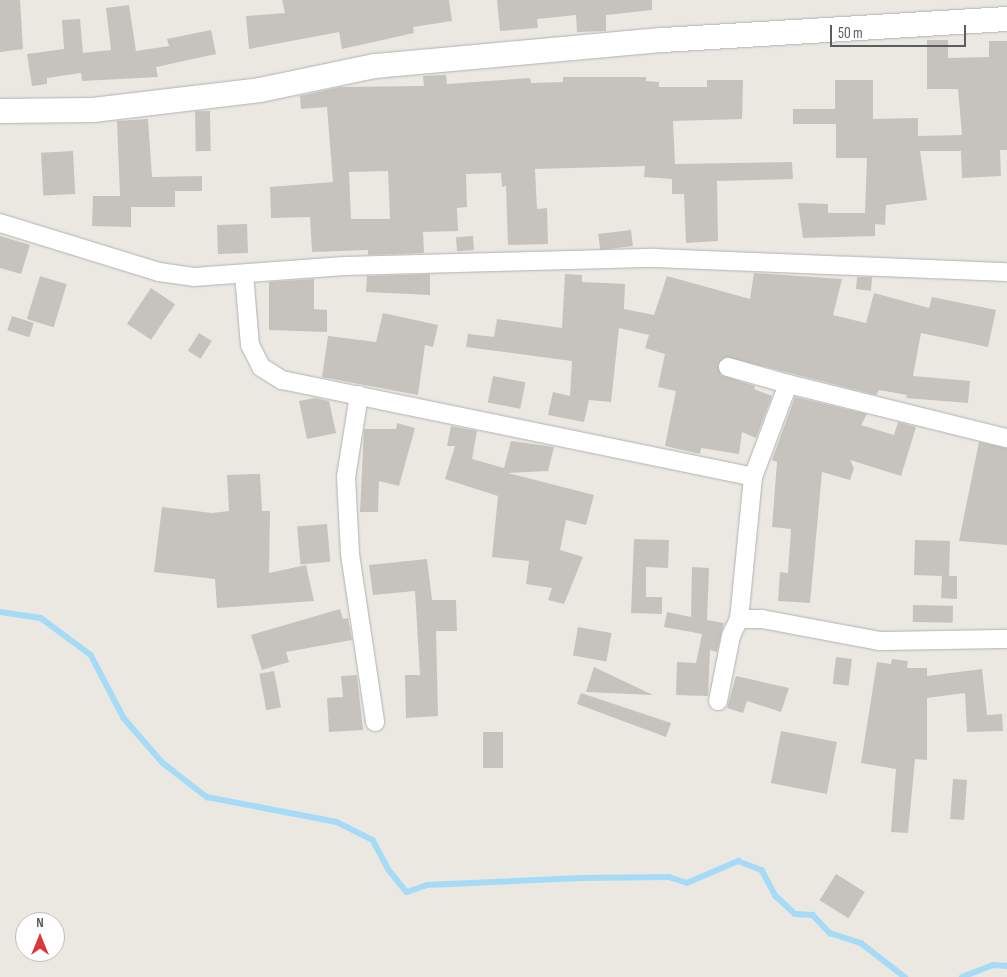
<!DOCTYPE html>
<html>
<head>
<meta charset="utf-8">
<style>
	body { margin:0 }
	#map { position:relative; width:1007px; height:977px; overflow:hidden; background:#ebe8e1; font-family:"Sofia Sans Condensed",sans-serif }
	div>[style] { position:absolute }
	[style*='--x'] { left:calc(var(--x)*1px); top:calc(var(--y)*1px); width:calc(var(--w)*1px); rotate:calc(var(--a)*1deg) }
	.stream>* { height:5.5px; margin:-2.75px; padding:0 2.75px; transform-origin:2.75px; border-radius:2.75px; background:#a5dbf7 }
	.building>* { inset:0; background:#c6c3be; transform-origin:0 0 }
	.roads { filter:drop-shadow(0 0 1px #aeb2b5) drop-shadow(0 0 1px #aeb2b5) }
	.street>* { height:18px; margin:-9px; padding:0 9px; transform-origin:9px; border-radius:9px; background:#fff }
	.secondary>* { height:24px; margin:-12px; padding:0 12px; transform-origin:12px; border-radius:12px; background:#fff }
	span { translate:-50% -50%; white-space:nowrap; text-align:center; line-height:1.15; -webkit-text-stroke:4.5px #fff; paint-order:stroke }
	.north { position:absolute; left:15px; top:912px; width:50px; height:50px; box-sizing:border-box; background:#fff; border:1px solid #bdbebf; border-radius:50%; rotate:0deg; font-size:14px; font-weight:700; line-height:20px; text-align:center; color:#595d60 }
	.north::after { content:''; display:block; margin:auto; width:18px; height:22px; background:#d9383b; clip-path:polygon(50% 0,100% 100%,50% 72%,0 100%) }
	.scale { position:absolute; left:830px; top:25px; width:136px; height:22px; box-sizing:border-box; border:2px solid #595d60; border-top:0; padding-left:6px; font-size:15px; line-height:18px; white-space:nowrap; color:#595d60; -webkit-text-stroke:4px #fff; paint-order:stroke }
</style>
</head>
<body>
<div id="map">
	<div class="stream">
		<div style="--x:0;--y:612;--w:41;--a:8.3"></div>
		<div style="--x:41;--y:618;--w:62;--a:36.5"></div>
		<div style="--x:91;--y:655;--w:71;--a:62.4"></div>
		<div style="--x:124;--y:718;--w:60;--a:49.1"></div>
		<div style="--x:163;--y:763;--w:56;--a:37.7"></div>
		<div style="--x:207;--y:797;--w:132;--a:10.9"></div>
		<div style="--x:337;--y:822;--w:40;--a:26.6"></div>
		<div style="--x:373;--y:840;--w:34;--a:62"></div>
		<div style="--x:389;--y:870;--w:28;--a:51"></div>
		<div style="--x:407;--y:892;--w:21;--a:-19"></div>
		<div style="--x:427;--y:885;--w:154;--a:-2.6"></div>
		<div style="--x:581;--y:878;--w:88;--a:-0.7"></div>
		<div style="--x:669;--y:877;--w:19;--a:18"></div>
		<div style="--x:687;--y:883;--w:56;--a:-23.3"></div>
		<div style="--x:738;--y:861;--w:26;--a:21"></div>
		<div style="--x:762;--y:870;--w:30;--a:62"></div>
		<div style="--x:776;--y:896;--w:26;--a:43"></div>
		<div style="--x:795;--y:914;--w:18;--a:3"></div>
		<div style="--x:813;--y:915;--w:25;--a:47"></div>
		<div style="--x:830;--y:933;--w:33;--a:18"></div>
		<div style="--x:861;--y:943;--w:56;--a:37.7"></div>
		<div style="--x:962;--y:977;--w:33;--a:-21"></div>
		<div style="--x:993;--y:965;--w:14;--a:4"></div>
	</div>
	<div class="building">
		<div style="clip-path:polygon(0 0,20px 0,23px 49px,0 52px)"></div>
		<div style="clip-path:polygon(282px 0,449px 0,452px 21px,413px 27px,414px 33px,342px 49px,339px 32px,249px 49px,246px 16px,285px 13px)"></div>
		<div style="clip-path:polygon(497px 0,652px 0,652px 10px,606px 15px,606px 31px,577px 32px,576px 15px,537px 19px,538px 28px,500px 31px)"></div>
		<div style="clip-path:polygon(129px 5px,136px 51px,169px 46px,167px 39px,211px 30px,216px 54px,156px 67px,158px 77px,82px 81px,81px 73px,47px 78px,47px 84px,32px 86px,27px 54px,64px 49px,62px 20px,80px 19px,83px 53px,111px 50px,106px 8px)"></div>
		<div style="clip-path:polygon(927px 40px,948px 40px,948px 58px,989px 57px,989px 41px,1007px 41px,1007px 150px,1000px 150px,1001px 176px,962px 178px,961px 151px,920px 151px,927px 200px,886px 205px,885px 225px,875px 224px,875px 236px,803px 238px,798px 203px,828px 204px,828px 213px,865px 213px,867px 158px,836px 158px,836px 124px,793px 124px,793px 109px,835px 109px,835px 80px,873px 80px,873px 119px,918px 118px,918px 136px,962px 135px,958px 89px,927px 89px)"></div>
		<div style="clip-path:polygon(evenodd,446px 75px,447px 84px,530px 78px,531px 83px,563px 82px,563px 77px,646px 77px,646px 81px,659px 82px,659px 87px,707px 87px,707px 80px,743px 80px,742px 119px,673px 121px,675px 164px,792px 162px,793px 179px,717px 181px,718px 241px,686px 243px,684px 194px,672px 194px,672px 179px,644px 177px,645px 166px,535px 169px,537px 209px,547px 208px,548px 244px,508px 245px,506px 186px,502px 187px,501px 173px,466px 174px,467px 207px,457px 208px,458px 231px,423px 232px,424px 253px,368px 255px,368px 250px,312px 252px,310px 217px,271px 218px,270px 187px,333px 182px,327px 107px,301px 109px,300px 96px,340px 87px,424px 86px,423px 76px,446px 75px,388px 171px,390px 219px,351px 219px,349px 172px,388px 171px)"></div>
		<div style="left:210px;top:111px;width:40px;height:15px;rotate:89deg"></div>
		<div style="clip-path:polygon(148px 119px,152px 177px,202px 176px,202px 191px,175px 191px,175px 207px,131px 207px,131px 227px,92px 226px,93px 196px,120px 196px,117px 121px)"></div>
		<div style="left:73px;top:151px;width:43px;height:32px;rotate:87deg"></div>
		<div style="left:247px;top:224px;width:29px;height:30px;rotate:88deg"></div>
		<div style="left:631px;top:230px;width:16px;height:33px;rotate:83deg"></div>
		<div style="clip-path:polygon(0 236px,30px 245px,21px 274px,0 268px)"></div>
		<div style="left:473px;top:236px;width:14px;height:17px;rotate:86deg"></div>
		<div style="clip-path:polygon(754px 273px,842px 279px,833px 315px,866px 323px,874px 293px,929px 308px,932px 297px,996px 310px,988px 347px,921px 333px,913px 376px,970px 381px,968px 403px,906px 398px,907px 395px,879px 390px,876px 395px,726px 357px,718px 364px,721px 375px,755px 386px,754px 389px,772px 396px,756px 438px,742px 432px,739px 454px,701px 448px,700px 454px,665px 446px,676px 391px,658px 387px,665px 354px,645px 348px,649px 335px,619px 328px,611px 402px,589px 400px,584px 422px,548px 415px,553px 392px,570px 396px,572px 361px,466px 347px,468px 334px,494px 337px,497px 319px,562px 328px,565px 274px,582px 275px,582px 282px,625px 284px,624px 309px,654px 315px,667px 276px,750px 299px)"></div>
		<div style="clip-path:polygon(430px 274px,430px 295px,366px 292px,367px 276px)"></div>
		<div style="left:40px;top:276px;width:28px;height:45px;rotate:17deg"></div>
		<div style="clip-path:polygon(857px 277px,872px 277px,871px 291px,856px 289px)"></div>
		<div style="clip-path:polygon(314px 279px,314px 309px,327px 310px,327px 332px,269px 330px,269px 282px)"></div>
		<div style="left:151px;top:288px;width:29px;height:43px;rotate:34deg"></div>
		<div style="clip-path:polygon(383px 313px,438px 325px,433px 347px,425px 345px,418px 395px,322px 377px,328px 336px,376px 342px)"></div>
		<div style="left:12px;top:316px;width:23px;height:15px;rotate:18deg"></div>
		<div style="left:199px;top:333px;width:15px;height:21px;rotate:32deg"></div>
		<div style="left:493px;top:376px;width:33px;height:27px;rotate:11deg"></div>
		<div style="clip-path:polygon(795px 397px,867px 414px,861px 425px,894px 435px,898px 422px,916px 427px,901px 476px,850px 460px,854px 468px,850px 480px,822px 472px,810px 603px,778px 601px,780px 572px,788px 573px,791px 529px,772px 527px,777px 462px,772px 460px)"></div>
		<div style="clip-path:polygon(315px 398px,329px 401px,336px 433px,307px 439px,299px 401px)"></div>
		<div style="clip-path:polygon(397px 423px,415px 428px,399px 486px,379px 481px,378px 512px,360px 512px,364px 429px,396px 429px)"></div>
		<div style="clip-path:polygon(451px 426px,477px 431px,472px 459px,504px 468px,511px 441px,554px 447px,548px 471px,508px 473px,594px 495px,586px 525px,566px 520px,560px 550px,583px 557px,564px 604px,548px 600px,552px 588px,526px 584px,529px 561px,492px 557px,498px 496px,445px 479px,455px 446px,447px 446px)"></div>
		<div style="clip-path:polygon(979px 442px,1007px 448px,1007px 545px,959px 541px)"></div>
		<div style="clip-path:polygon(260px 474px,262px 511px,270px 511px,269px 573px,306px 565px,314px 601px,217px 608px,215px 579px,154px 572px,162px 507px,212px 513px,229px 511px,227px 475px)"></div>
		<div style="left:327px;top:524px;width:38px;height:30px;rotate:85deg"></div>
		<div style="clip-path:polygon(634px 539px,669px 540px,668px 568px,646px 567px,646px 597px,662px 597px,662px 614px,631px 613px)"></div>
		<div style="clip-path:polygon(915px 540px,950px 541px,949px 576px,957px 576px,957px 599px,941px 598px,942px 576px,914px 575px)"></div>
		<div style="clip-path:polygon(427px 559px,432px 600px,456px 600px,457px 631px,436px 631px,438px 716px,406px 718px,405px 675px,420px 675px,415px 591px,373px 595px,369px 565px)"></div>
		<div style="clip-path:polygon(692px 567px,709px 568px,707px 620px,724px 623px,717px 652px,710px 650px,708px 696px,676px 695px,677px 662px,696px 663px,702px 634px,664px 627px,667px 612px,691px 617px)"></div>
		<div style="left:913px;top:605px;width:40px;height:17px;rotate:1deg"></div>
		<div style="clip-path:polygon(340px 609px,343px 619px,348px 618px,352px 640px,286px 652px,289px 662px,262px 670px,251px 635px)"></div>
		<div style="left:578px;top:627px;width:34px;height:29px;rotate:10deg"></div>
		<div style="left:836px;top:657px;width:16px;height:27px;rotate:7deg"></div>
		<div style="clip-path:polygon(892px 659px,908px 661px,907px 668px,927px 668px,927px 676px,982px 669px,987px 715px,1002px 714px,1003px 731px,967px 732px,965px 693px,927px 698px,927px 760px,915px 759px,908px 833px,891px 832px,896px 769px,861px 763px,877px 662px,891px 664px)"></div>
		<div style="clip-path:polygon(594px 667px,653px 695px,586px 692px)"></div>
		<div style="left:274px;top:671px;width:37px;height:15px;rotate:79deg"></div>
		<div style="clip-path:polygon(357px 675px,363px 730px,329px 732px,327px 698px,343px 697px,341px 676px)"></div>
		<div style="clip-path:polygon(736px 676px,789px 688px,781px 712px,747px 701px,743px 713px,727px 708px)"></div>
		<div style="clip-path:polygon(581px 693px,671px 723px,666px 737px,577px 704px)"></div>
		<div style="left:781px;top:731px;width:57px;height:53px;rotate:11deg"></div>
		<div style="left:483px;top:732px;width:20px;height:36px"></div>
		<div style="left:953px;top:779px;width:14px;height:40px;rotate:4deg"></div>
		<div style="left:836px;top:874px;width:34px;height:31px;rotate:32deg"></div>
	</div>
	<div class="roads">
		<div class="street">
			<div style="--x:0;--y:223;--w:166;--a:17.1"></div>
			<div style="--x:159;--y:272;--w:35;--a:8"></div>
			<div style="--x:194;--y:277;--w:150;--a:-4.2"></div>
			<div style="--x:344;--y:266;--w:311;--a:-1.5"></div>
			<div style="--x:655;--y:258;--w:352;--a:2.3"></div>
			<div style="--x:244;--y:274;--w:71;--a:85.2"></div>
			<div style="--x:250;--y:345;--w:25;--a:63"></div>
			<div style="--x:261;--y:367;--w:25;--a:32"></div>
			<div style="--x:282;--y:380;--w:481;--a:11.6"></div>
			<div style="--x:753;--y:477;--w:143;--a:95.6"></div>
			<div style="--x:728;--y:367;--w:62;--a:15.8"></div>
			<div style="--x:788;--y:384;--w:99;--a:110.6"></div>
			<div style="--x:788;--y:384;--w:226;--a:13.9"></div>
			<div style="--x:359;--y:395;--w:83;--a:99"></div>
			<div style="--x:346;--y:477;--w:77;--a:87"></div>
			<div style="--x:350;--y:554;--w:170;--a:81.5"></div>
			<div style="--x:718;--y:701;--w:66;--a:-78.7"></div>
			<div style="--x:731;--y:636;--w:19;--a:-65"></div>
			<div style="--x:739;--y:619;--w:23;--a:0"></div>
			<div style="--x:762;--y:619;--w:119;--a:10.6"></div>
			<div style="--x:879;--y:641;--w:128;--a:-0.9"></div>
		</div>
		<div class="secondary">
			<div style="--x:0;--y:111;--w:93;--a:-0.6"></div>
			<div style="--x:93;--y:110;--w:168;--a:-6.8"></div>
			<div style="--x:260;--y:90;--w:117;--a:-11.8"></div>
			<div style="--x:375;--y:66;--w:289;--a:-5.2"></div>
			<div style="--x:663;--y:40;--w:345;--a:-3.5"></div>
		</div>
	</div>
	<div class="north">N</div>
	<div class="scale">50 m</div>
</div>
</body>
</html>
